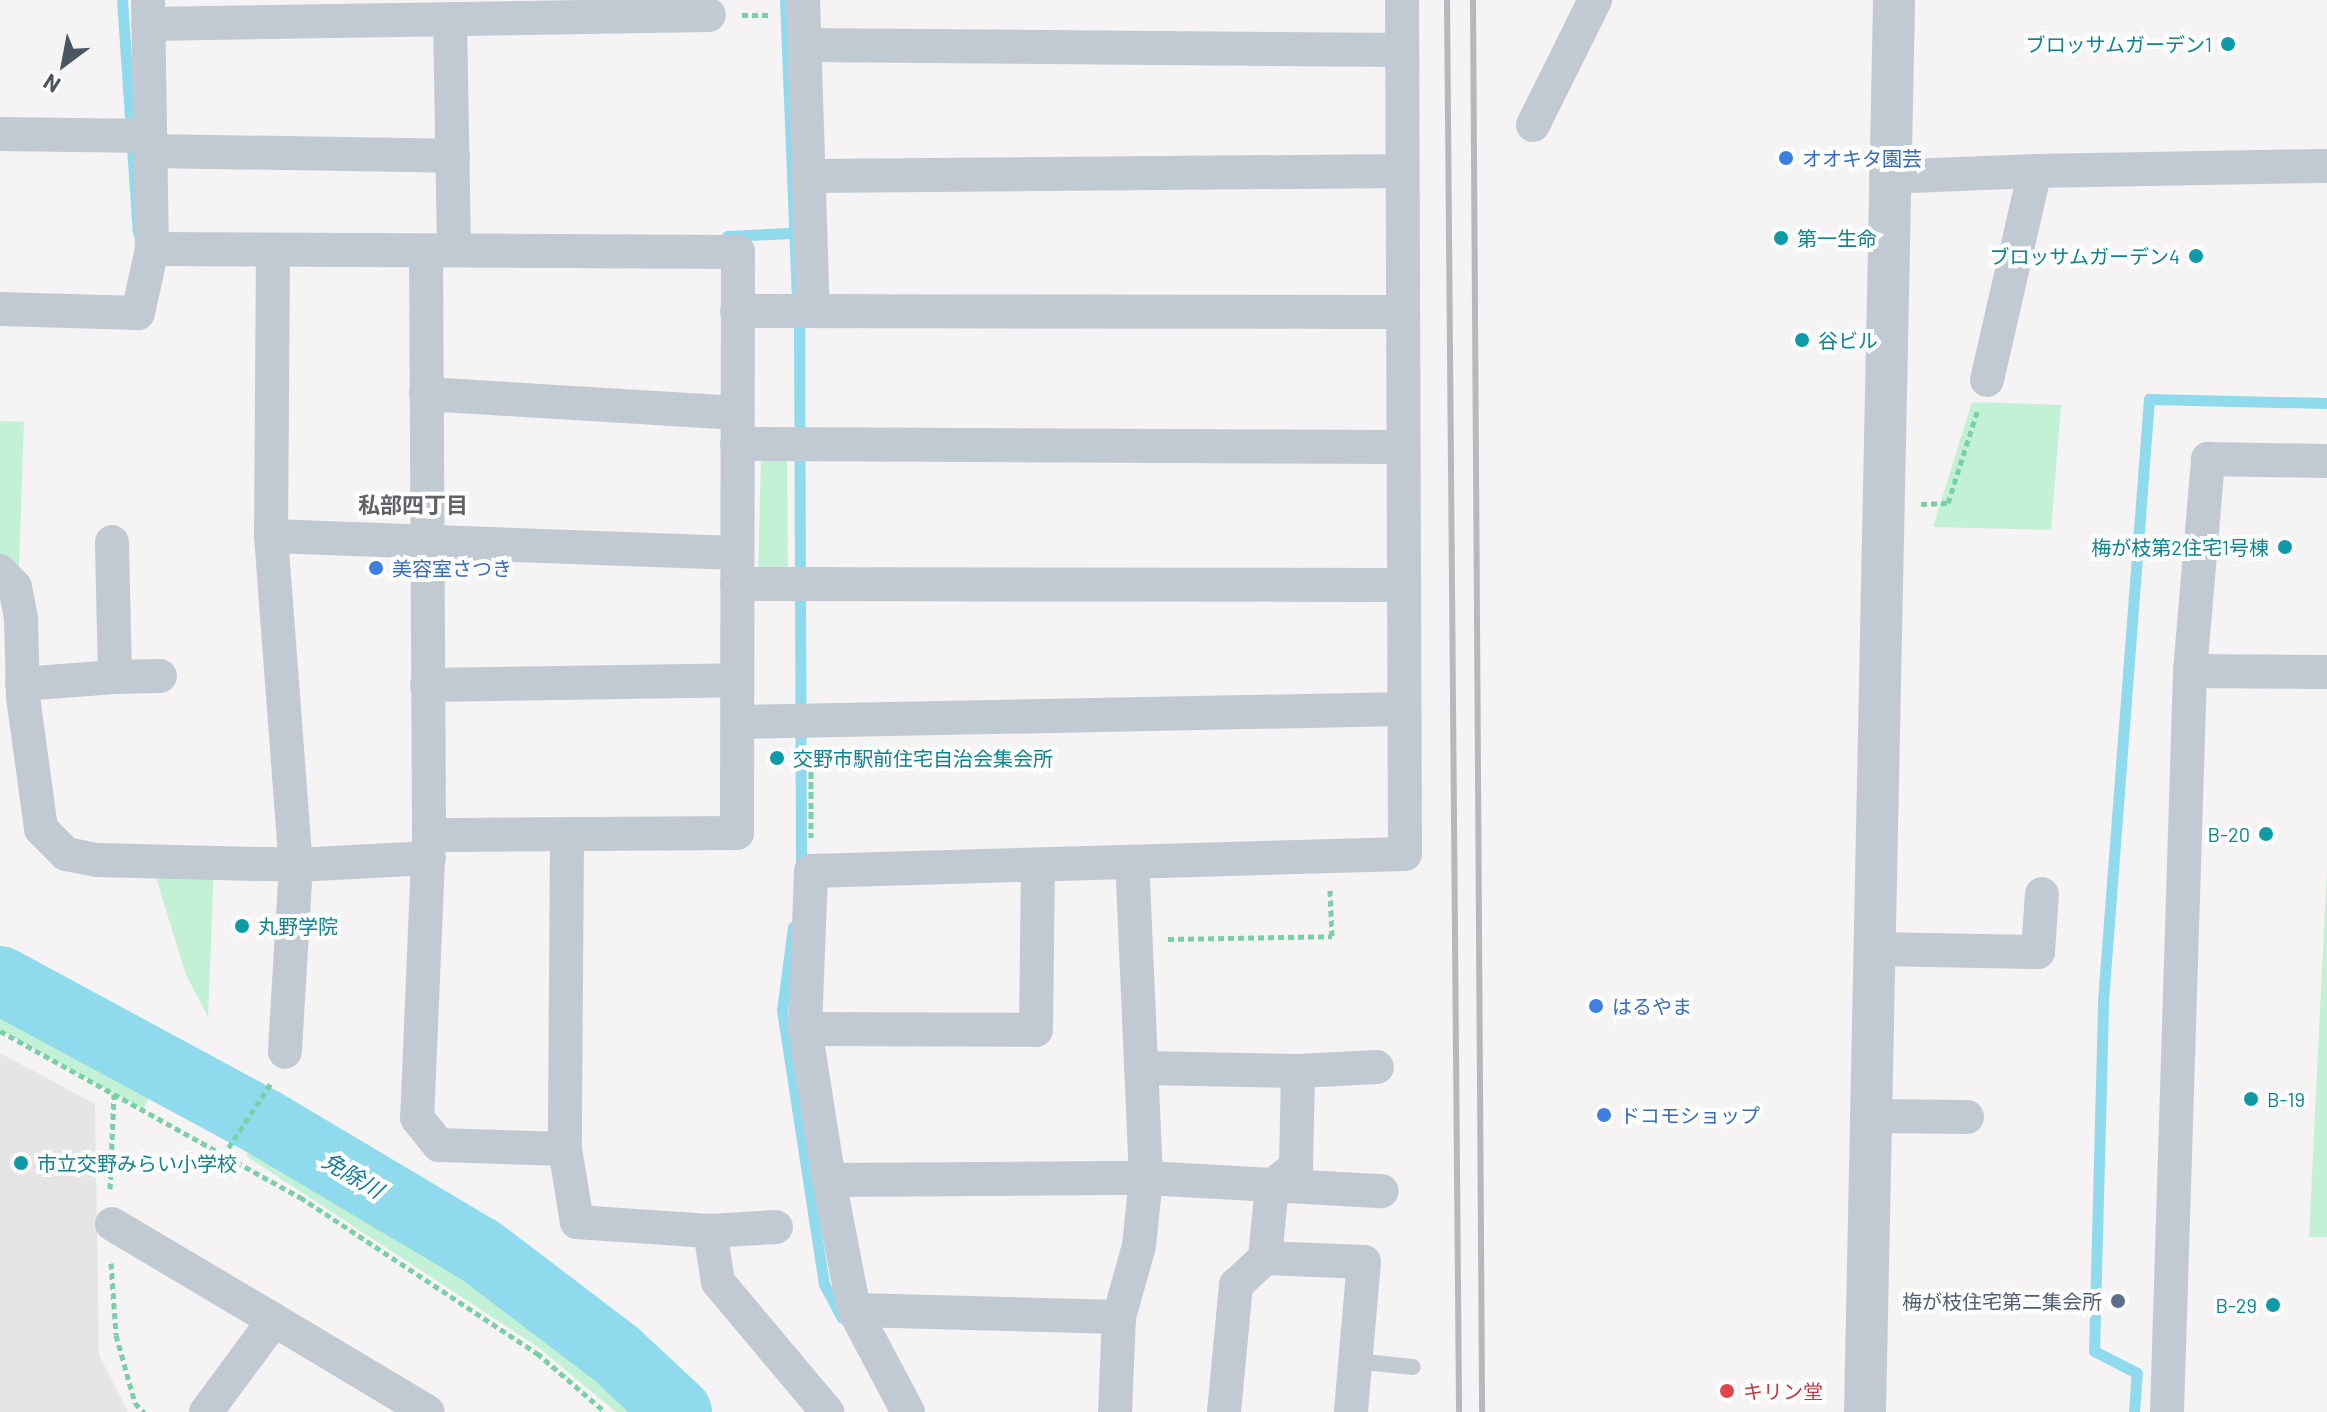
<!DOCTYPE html>
<html>
<head>
<meta charset="utf-8">
<style>
	body { margin:0 }
	#map { position:relative; width:2327px; height:1412px; overflow:hidden; background:#f5f3f3; font-family:Barlow,"Noto Sans JP",sans-serif }
	div>[style] { position:absolute }
	[style*='--x'] { left:calc(var(--x)*1px); top:calc(var(--y)*1px); width:calc(var(--w)*1px); rotate:calc(var(--a)*1deg) }
	.education>* { inset:0; background:#e6e4e5 }
	.green>* { inset:0; background:#c3f1d5; transform-origin:0 0 }
	.stream>* { height:11px; margin:-5.5px; padding:0 5.5px; transform-origin:5.5px; border-radius:5.5px; background:#90daee }
	.river>* { height:68px; margin:-34px; padding:0 34px; transform-origin:34px; border-radius:34px; background:#90daee }
	.path>* { height:5px; margin-top:-2.5px; transform-origin:0; background:repeating-linear-gradient(90deg,#7ad0a6 0 6px,transparent 0 10px) }
	.service>* { height:16px; margin:-8px; padding:0 8px; transform-origin:8px; border-radius:8px; background:#c1cad2 }
	.minor>* { height:34px; margin:-17px; padding:0 17px; transform-origin:17px; border-radius:17px; background:#c1cad2 }
	.tertiary>* { height:42px; margin:-21px; padding:0 21px; transform-origin:21px; border-radius:21px; background:#c1cad2 }
	.rail>* { height:6px; margin:-3px; padding:0 3px; transform-origin:3px; border-radius:3px; background:#b5b8bd }
	.dots>* { width:22px; height:22px; translate:-50% -50%; box-sizing:border-box; border:4px solid #fff; border-radius:50% }
	span { translate:-50% -50%; white-space:nowrap; text-align:center; line-height:1.15; -webkit-text-stroke:8px #fff; paint-order:stroke }
	.culture-label { font-size:20px; color:#0d838f }
	.right { translate:-100% -50%; text-align:right }
	.left { translate:0 -50%; text-align:left }
	.shop-label { font-size:20px; color:#366cbe }
	.service-label { font-size:20px; color:#4e5e75 }
	.health-label { font-size:20px; color:#be3a42 }
	.neighbourhood-label { font-size:22px; color:#5f6368; font-weight:700 }
	.water-label { font-size:22px; color:#0c7c9b; font-style:italic }
	.north { position:absolute; left:24px; top:24px; width:80px; height:80px; -webkit-text-stroke:6px #fff; paint-order:stroke; rotate:212deg; font-size:22px; font-weight:700; line-height:32px; text-align:center; color:#4a5661 }
	.north::after { content:''; display:block; margin:auto; width:28px; height:36px; background:#4a5661; clip-path:polygon(50% 0,100% 100%,50% 72%,0 100%) }
</style>
</head>
<body>
<div id="map">
	<div class="education">
		<div style="clip-path:polygon(0 1053px,95px 1104px,99px 1355px,128px 1412px,0 1412px)"></div>
	</div>
	<div class="green">
		<div style="clip-path:polygon(1972px 402px,2061px 405px,2051px 530px,1933px 527px)"></div>
		<div style="left:0;top:421px;width:24px;height:146px;rotate:2deg"></div>
		<div style="clip-path:polygon(761px 457px,787px 457px,788px 579px,758px 576px)"></div>
		<div style="clip-path:polygon(214px 862px,208px 1017px,186px 975px,154px 871px)"></div>
		<div style="clip-path:polygon(2327px 868px,2327px 1237px,2309px 1237px)"></div>
		<div style="left:0;top:988px;width:184px;height:37px;rotate:29deg"></div>
		<div style="clip-path:polygon(261px 1130px,467px 1258px,611px 1355px,668px 1412px,616px 1412px,538px 1347px,246px 1156px)"></div>
	</div>
	<div class="stream">
		<div style="--x:122;--y:0;--w:233;--a:86.1"></div>
		<div style="--x:785;--y:0;--w:295;--a:87.7"></div>
		<div style="--x:727;--y:236;--w:63;--a:-2.7"></div>
		<div style="--x:799;--y:316;--w:554;--a:89.79"></div>
		<div style="--x:793;--y:927;--w:84;--a:97.5"></div>
		<div style="--x:782;--y:1010;--w:277;--a:81.3"></div>
		<div style="--x:824;--y:1284;--w:38;--a:62"></div>
		<div style="--x:2134;--y:1412;--w:39;--a:-86"></div>
		<div style="--x:2137;--y:1373;--w:48;--a:-152.9"></div>
		<div style="--x:2094;--y:1351;--w:350;--a:-88.5"></div>
		<div style="--x:2103;--y:1001;--w:604;--a:-85.63"></div>
		<div style="--x:2149;--y:399;--w:178;--a:1.3"></div>
	</div>
	<div class="river">
		<div style="--x:0;--y:980;--w:299;--a:28.4"></div>
		<div style="--x:263;--y:1122;--w:251;--a:30.7"></div>
		<div style="--x:479;--y:1250;--w:172;--a:37.2"></div>
		<div style="--x:616;--y:1354;--w:85;--a:43.1"></div>
	</div>
	<div class="path">
		<div style="--x:742;--y:15;--w:26;--a:0"></div>
		<div style="--x:1921;--y:504;--w:27;--a:-2"></div>
		<div style="--x:1948;--y:503;--w:96;--a:-72.3"></div>
		<div style="--x:811;--y:838;--w:82;--a:-90"></div>
		<div style="--x:1168;--y:939;--w:164;--a:-1"></div>
		<div style="--x:1332;--y:936;--w:46;--a:-92.5"></div>
		<div style="--x:0;--y:1031;--w:343;--a:29"></div>
		<div style="--x:300;--y:1197;--w:284;--a:33.4"></div>
		<div style="--x:537;--y:1353;--w:90;--a:40.9"></div>
		<div style="--x:223;--y:1156;--w:87;--a:-56.7"></div>
		<div style="--x:110;--y:1189;--w:95;--a:-87.6"></div>
		<div style="--x:111;--y:1263;--w:72;--a:86"></div>
		<div style="--x:116;--y:1335;--w:71;--a:74.4"></div>
		<div style="--x:135;--y:1403;--w:13;--a:45"></div>
	</div>
	<div class="service">
		<div style="--x:1355;--y:1361;--w:58;--a:5.9"></div>
	</div>
	<div class="minor">
		<div style="--x:148;--y:0;--w:249;--a:89.1"></div>
		<div style="--x:152;--y:249;--w:586;--a:0.29"></div>
		<div style="--x:738;--y:252;--w:581;--a:90.1"></div>
		<div style="--x:737;--y:833;--w:308;--a:179.6"></div>
		<div style="--x:803;--y:0;--w:311;--a:88.2"></div>
		<div style="--x:450;--y:19;--w:231;--a:89"></div>
		<div style="--x:148;--y:24;--w:561;--a:-0.92"></div>
		<div style="--x:805;--y:45;--w:597;--a:0.48"></div>
		<div style="--x:1533;--y:125;--w:140;--a:-63.6"></div>
		<div style="--x:0;--y:134;--w:150;--a:0.8"></div>
		<div style="--x:151;--y:151;--w:302;--a:0.9"></div>
		<div style="--x:809;--y:176;--w:593;--a:-0.48"></div>
		<div style="--x:1886;--y:177;--w:149;--a:-2.3"></div>
		<div style="--x:273;--y:251;--w:285;--a:90.4"></div>
		<div style="--x:271;--y:536;--w:330;--a:85.7"></div>
		<div style="--x:296;--y:865;--w:133;--a:-3"></div>
		<div style="--x:426;--y:253;--w:582;--a:89.7"></div>
		<div style="--x:429;--y:835;--w:283;--a:92.4"></div>
		<div style="--x:417;--y:1118;--w:35;--a:51"></div>
		<div style="--x:439;--y:1145;--w:126;--a:1.8"></div>
		<div style="--x:0;--y:309;--w:138;--a:1.7"></div>
		<div style="--x:138;--y:313;--w:66;--a:-77.7"></div>
		<div style="--x:737;--y:311;--w:666;--a:0.09"></div>
		<div style="--x:1987;--y:380;--w:214;--a:-77.1"></div>
		<div style="--x:2035;--y:171;--w:292;--a:-1"></div>
		<div style="--x:426;--y:394;--w:312;--a:3.5"></div>
		<div style="--x:737;--y:444;--w:666;--a:0.26"></div>
		<div style="--x:271;--y:536;--w:466;--a:2.1"></div>
		<div style="--x:0;--y:571;--w:22;--a:47"></div>
		<div style="--x:15;--y:587;--w:33;--a:79"></div>
		<div style="--x:21;--y:619;--w:78;--a:88.5"></div>
		<div style="--x:23;--y:697;--w:133;--a:82.2"></div>
		<div style="--x:41;--y:829;--w:35;--a:45"></div>
		<div style="--x:66;--y:854;--w:32;--a:11"></div>
		<div style="--x:97;--y:860;--w:199;--a:1.4"></div>
		<div style="--x:296;--y:865;--w:187;--a:93.4"></div>
		<div style="--x:737;--y:584;--w:667;--a:0.09"></div>
		<div style="--x:2190;--y:671;--w:213;--a:-85.1"></div>
		<div style="--x:2208;--y:459;--w:119;--a:1"></div>
		<div style="--x:115;--y:677;--w:45;--a:-1.3"></div>
		<div style="--x:22;--y:684;--w:93;--a:-4.3"></div>
		<div style="--x:115;--y:677;--w:135;--a:-91.3"></div>
		<div style="--x:427;--y:685;--w:310;--a:-0.9"></div>
		<div style="--x:741;--y:722;--w:663;--a:-1.12"></div>
		<div style="--x:567;--y:838;--w:311;--a:90.4"></div>
		<div style="--x:565;--y:1149;--w:74;--a:80.7"></div>
		<div style="--x:577;--y:1222;--w:133;--a:3.9"></div>
		<div style="--x:710;--y:1231;--w:52;--a:81.1"></div>
		<div style="--x:718;--y:1282;--w:170;--a:50"></div>
		<div style="--x:1876;--y:949;--w:162;--a:1.1"></div>
		<div style="--x:2038;--y:952;--w:58;--a:-86.1"></div>
		<div style="--x:805;--y:1029;--w:231;--a:0.2"></div>
		<div style="--x:1036;--y:1030;--w:165;--a:-89.3"></div>
		<div style="--x:1141;--y:1068;--w:157;--a:1.1"></div>
		<div style="--x:1298;--y:1071;--w:96;--a:91.2"></div>
		<div style="--x:1296;--y:1167;--w:31;--a:142"></div>
		<div style="--x:1272;--y:1186;--w:72;--a:95.6"></div>
		<div style="--x:1298;--y:1071;--w:79;--a:-2.9"></div>
		<div style="--x:1872;--y:1116;--w:95;--a:0.6"></div>
		<div style="--x:829;--y:1180;--w:317;--a:-0.4"></div>
		<div style="--x:1146;--y:1178;--w:236;--a:3.2"></div>
		<div style="--x:112;--y:1224;--w:188;--a:30.7"></div>
		<div style="--x:710;--y:1231;--w:66;--a:-3.5"></div>
		<div style="--x:854;--y:1310;--w:265;--a:1.5"></div>
		<div style="--x:206;--y:1412;--w:114;--a:-53.5"></div>
		<div style="--x:274;--y:1320;--w:179;--a:30.9"></div>
		<div style="--x:908;--y:1412;--w:115;--a:-117.9"></div>
		<div style="--x:854;--y:1310;--w:132;--a:-100.9"></div>
		<div style="--x:829;--y:1180;--w:153;--a:-99"></div>
		<div style="--x:805;--y:1029;--w:158;--a:-87.8"></div>
		<div style="--x:811;--y:871;--w:594;--a:-1.64"></div>
		<div style="--x:1405;--y:854;--w:854;--a:-90.2"></div>
		<div style="--x:1115;--y:1412;--w:95;--a:-87.6"></div>
		<div style="--x:1119;--y:1317;--w:74;--a:-74.3"></div>
		<div style="--x:1139;--y:1246;--w:68;--a:-84.1"></div>
		<div style="--x:1146;--y:1178;--w:316;--a:-92.5"></div>
		<div style="--x:1224;--y:1412;--w:128;--a:-84.6"></div>
		<div style="--x:1236;--y:1285;--w:40;--a:-43"></div>
		<div style="--x:1265;--y:1258;--w:99;--a:2.3"></div>
		<div style="--x:1364;--y:1262;--w:151;--a:95"></div>
		<div style="--x:2167;--y:1412;--w:741;--a:-88.22"></div>
		<div style="--x:2190;--y:671;--w:137;--a:0.4"></div>
	</div>
	<div class="tertiary">
		<div style="--x:1865;--y:1412;--w:1412;--a:-88.82"></div>
	</div>
	<div class="rail">
		<div style="--x:1447;--y:0;--w:1412;--a:89.51"></div>
		<div style="--x:1473;--y:0;--w:1412;--a:89.63"></div>
	</div>
	<div class="dots">
		<div style="left:2228px;top:44px;background:#0f9aa8"></div>
		<div style="left:1786px;top:158px;background:#3f7fe0"></div>
		<div style="left:1781px;top:238px;background:#0f9aa8"></div>
		<div style="left:2196px;top:256px;background:#0f9aa8"></div>
		<div style="left:1802px;top:340px;background:#0f9aa8"></div>
		<div style="left:2285px;top:547px;background:#0f9aa8"></div>
		<div style="left:376px;top:568px;background:#3f7fe0"></div>
		<div style="left:777px;top:758px;background:#0f9aa8"></div>
		<div style="left:2266px;top:834px;background:#0f9aa8"></div>
		<div style="left:242px;top:926px;background:#0f9aa8"></div>
		<div style="left:1596px;top:1006px;background:#3f7fe0"></div>
		<div style="left:2251px;top:1099px;background:#0f9aa8"></div>
		<div style="left:1604px;top:1115px;background:#3f7fe0"></div>
		<div style="left:21px;top:1163px;background:#0f9aa8"></div>
		<div style="left:2118px;top:1301px;background:#5c6f8a"></div>
		<div style="left:2273px;top:1305px;background:#0f9aa8"></div>
		<div style="left:1727px;top:1391px;background:#e0444e"></div>
	</div>
	<div class="culture-label">
		<span class="right" style="left:2212px;top:44px">ブロッサムガーデン1</span>
		<span class="left" style="left:1797px;top:238px">第一生命</span>
		<span class="right" style="left:2180px;top:256px">ブロッサムガーデン4</span>
		<span class="left" style="left:1818px;top:340px">谷ビル</span>
		<span class="right" style="left:2269px;top:547px">梅が枝第2住宅1号棟</span>
		<span class="left" style="left:793px;top:758px">交野市駅前住宅自治会集会所</span>
		<span class="right" style="left:2250px;top:834px">B-20</span>
		<span class="left" style="left:258px;top:926px">丸野学院</span>
		<span class="left" style="left:2267px;top:1099px">B-19</span>
		<span class="left" style="left:37px;top:1163px">市立交野みらい小学校</span>
		<span class="right" style="left:2257px;top:1305px">B-29</span>
	</div>
	<div class="shop-label">
		<span class="left" style="left:1802px;top:158px">オオキタ園芸</span>
		<span class="left" style="left:392px;top:568px">美容室さつき</span>
		<span class="left" style="left:1612px;top:1006px">はるやま</span>
		<span class="left" style="left:1620px;top:1115px">ドコモショップ</span>
	</div>
	<div class="service-label">
		<span class="right" style="left:2102px;top:1301px">梅が枝住宅第二集会所</span>
	</div>
	<div class="health-label">
		<span class="left" style="left:1743px;top:1391px">キリン堂</span>
	</div>
	<div class="neighbourhood-label">
		<span style="left:413px;top:505px">私部四丁目</span>
	</div>
	<div class="water-label">
		<span style="left:353px;top:1175px;rotate:31deg">免除川</span>
	</div>
	<div class="north">N</div>
</div>
</body>
</html>
